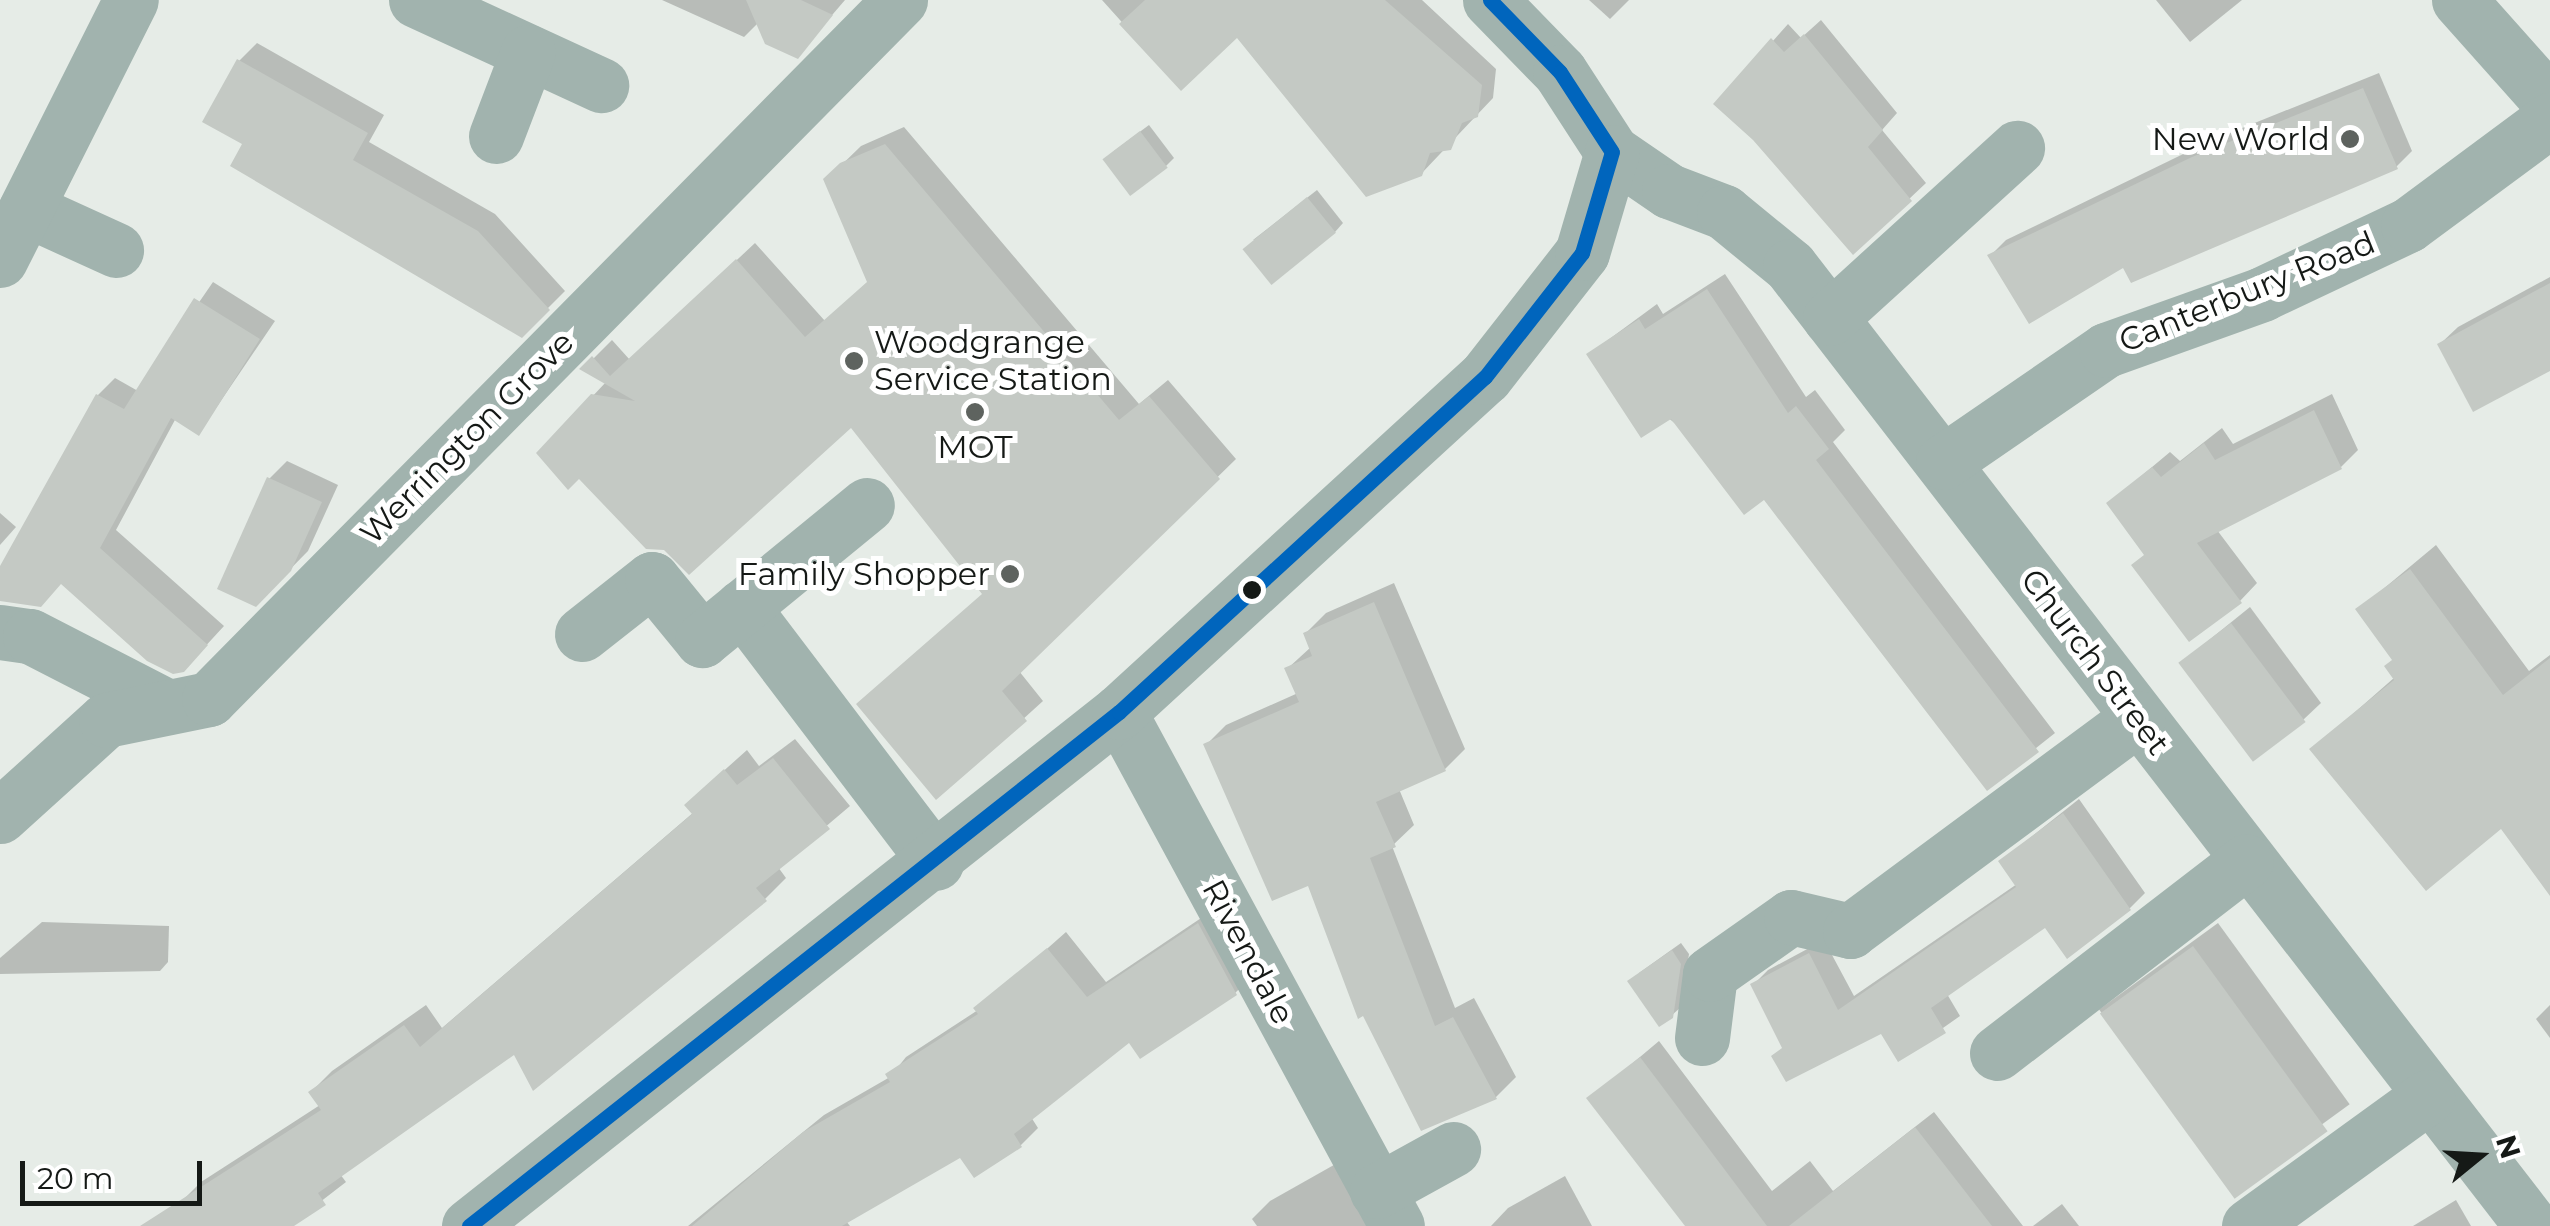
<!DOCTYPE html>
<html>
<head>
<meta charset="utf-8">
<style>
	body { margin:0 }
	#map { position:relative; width:2550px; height:1226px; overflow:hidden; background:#e6ece7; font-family:Montserrat,sans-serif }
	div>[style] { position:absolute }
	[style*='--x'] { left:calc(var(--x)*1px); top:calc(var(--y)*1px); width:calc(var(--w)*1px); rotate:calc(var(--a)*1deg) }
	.shadow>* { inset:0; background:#0003; transform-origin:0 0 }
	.building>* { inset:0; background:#c4c9c4; transform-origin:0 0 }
	.minor>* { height:55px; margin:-27.5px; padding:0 27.5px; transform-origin:27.5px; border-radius:27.5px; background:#a1b3ae }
	.bus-1>* { height:15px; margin:-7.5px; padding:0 7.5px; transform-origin:7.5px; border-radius:7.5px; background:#0065bd }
	.dots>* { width:28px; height:28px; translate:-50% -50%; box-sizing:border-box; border:5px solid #fff; border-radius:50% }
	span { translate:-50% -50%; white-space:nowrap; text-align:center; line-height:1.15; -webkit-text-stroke:10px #fff; paint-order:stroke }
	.poi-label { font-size:32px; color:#151916 }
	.right { translate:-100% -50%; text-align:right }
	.left { translate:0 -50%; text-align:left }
	.street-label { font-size:32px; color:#151916 }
	.north { position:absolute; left:2430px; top:1106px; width:100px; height:100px; -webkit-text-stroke:8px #fff; paint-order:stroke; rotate:72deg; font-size:28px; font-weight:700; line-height:40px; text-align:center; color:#151916 }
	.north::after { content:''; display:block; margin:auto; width:35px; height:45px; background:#151916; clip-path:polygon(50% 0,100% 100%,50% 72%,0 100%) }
	.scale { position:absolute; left:20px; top:1161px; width:182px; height:45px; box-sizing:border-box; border:5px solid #151916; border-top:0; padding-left:12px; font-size:30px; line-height:35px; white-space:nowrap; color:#151916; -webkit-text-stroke:8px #fff; paint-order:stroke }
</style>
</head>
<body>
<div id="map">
	<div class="shadow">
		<div style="clip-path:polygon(662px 0,845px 0,797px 56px,758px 23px,744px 37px)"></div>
		<div style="clip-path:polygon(1102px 0,1422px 0,1496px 69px,1493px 98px,1421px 174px,1238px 34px,1181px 88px)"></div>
		<div style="clip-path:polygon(1589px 0,1629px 0,1610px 19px)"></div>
		<div style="clip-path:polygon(2156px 0,2242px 0,2190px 42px)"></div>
		<div style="clip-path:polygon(1821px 20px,1897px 113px,1882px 130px,1926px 183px,1853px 252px,1755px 138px,1717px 104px,1788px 24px,1801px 38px)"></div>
		<div style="clip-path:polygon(257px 43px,384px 115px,369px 142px,495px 214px,565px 291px,522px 334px,246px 143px,239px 61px)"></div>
		<div style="clip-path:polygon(2379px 73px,2412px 151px,2396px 167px,2124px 264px,1990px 256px,2006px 240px,2210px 141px)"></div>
		<div style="clip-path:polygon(1149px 125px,1174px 158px,1166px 166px,1114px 151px)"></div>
		<div style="clip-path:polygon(904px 127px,1139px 404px,1168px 380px,1236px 459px,1019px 671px,1043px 701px,937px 797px,985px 592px,851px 425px,579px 476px,539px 453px,606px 382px,583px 369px,612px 340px,630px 360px,755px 243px,825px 321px,869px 281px,826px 180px,861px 146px)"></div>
		<div style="clip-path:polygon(1317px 190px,1343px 223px,1335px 232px,1253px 240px)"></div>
		<div style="clip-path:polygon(1725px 274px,1806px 397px,1815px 390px,1845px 430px,1833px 442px,2055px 733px,1987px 787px,1765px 496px,1589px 354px,1657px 304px,1663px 314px)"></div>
		<div style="clip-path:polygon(2550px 277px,2550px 368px,2440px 344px,2458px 327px)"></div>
		<div style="clip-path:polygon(213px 282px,275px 321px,199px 433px,176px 418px,116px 530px,224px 626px,201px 651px,62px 582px,0 599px,0 571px,98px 395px,115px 378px,138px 391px)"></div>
		<div style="clip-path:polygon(2332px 394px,2358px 450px,2341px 467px,2217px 530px,2257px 583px,2240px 601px,2146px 553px,2109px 503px,2170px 452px,2180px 461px,2222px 428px,2233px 444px)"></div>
		<div style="clip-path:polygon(287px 461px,338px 485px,308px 551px,256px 604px,269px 479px)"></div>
		<div style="clip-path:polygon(0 513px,16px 527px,0 545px)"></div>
		<div style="clip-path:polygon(2436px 545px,2529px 671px,2550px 655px,2550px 892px,2502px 825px,2313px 749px,2395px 677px,2394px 659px,2358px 610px)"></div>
		<div style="clip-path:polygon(1394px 583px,1465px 749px,1445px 769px,1399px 789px,1414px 825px,1392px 846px,1455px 1008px,1474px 998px,1516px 1077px,1496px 1097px,1422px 1128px,1309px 882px,1206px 745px,1226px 725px,1298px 693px,1287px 669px,1311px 647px,1306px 633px,1326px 613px)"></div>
		<div style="clip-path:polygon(2250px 607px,2321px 703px,2303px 720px,2182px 662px)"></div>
		<div style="clip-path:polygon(795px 739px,850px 806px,778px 867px,786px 878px,765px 899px,515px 1051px,340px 1174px,346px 1182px,289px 1226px,195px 1226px,180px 1203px,201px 1182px,320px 1105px,311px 1092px,332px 1071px,426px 1005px,442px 1028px,694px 812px,709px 784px,747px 750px,759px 766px)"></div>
		<div style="clip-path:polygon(2079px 799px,2145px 893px,2130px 908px,2045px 924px,1947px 994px,1960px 1016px,1899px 1059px,1882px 1031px,1784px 1046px,1753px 985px,1768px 970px,1824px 940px,1854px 996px,2017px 884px,2001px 861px)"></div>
		<div style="clip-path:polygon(1216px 908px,1253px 976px,1235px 993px,1130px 1039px,1031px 1117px,1038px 1128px,1021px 1145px,961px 1155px,846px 1221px,850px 1226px,688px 1226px,824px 1115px,890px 1077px,906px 1057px,978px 1010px,1066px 932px,1106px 982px)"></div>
		<div style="clip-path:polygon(42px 922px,169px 926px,168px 962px,160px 971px,0 974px,0 958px)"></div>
		<div style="left:2218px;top:923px;width:224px;height:147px;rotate:54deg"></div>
		<div style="clip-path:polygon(1681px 943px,1689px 954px,1681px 1007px,1671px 1016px,1639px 973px)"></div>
		<div style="clip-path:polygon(2550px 1005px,2550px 1038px,2536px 1019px)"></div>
		<div style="clip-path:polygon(1659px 1041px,1772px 1191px,1810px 1161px,1833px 1191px,1934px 1112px,2023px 1226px,1688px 1226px,1590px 1099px)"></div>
		<div style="clip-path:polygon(1348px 1157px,1387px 1226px,1257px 1226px,1252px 1219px,1270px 1201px)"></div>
		<div style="clip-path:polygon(1565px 1176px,1592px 1226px,1491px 1226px,1508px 1208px)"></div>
		<div style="clip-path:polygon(2456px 1200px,2471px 1226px,2413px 1226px)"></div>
		<div style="clip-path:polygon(2062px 1204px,2079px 1226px,2033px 1226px)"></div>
	</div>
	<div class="building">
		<div style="clip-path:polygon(746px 0,801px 0,833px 15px,798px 59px,765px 44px)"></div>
		<div style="clip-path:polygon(1145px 0,1385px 0,1482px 85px,1478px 117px,1462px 123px,1451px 150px,1430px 153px,1422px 176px,1366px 197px,1237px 38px,1181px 91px,1119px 24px)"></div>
		<div style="clip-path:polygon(1804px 34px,1883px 130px,1868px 147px,1912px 201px,1853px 255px,1753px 140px,1713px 104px,1771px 38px,1784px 52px)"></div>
		<div style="clip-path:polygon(237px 59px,368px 133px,353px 160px,478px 231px,550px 310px,522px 338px,230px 166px,242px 144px,202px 122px)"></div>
		<div style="clip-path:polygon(2363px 88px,2398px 169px,2131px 283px,2123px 268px,2029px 324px,1987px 255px,2192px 157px)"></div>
		<div style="left:1140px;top:131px;width:46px;height:47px;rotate:53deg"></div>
		<div style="clip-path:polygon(885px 144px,1119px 420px,1149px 396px,1220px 479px,1002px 691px,1027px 721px,936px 800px,856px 704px,982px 594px,851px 428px,689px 575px,664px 550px,646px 549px,579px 479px,568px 490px,536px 453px,591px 394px,635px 401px,579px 369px,592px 356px,610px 376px,736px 259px,805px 337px,867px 282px,823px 179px,840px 163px)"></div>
		<div style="left:1307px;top:197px;width:46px;height:83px;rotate:51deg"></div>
		<div style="clip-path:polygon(2550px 283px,2550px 371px,2473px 412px,2437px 344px)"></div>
		<div style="clip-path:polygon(1707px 289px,1788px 413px,1796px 406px,1829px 449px,1816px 460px,2039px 752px,1987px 791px,1764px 500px,1744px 515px,1671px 419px,1641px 438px,1586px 354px,1639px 319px,1645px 329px)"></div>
		<div style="clip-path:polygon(194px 298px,260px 339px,199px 436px,171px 418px,100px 548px,208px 645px,184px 672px,173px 674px,147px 661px,61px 584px,41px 607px,0 601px,0 566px,96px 394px,124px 409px)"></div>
		<div style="clip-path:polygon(2314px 410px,2342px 469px,2197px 543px,2242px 603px,2189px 642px,2131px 565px,2144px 555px,2106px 503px,2152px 467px,2161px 477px,2204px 443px,2215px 460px)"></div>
		<div style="clip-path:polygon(267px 477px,322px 502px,291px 571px,256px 607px,217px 589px)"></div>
		<div style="clip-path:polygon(2410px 569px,2503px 695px,2550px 658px,2550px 896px,2501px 829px,2426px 891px,2309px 749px,2394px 680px,2384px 666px,2392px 660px,2355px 609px)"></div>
		<div style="clip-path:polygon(1374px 602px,1446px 771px,1376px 802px,1396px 847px,1370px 858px,1435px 1026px,1453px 1017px,1497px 1099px,1421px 1131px,1363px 1016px,1358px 1019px,1308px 886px,1272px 901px,1203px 744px,1299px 702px,1284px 668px,1312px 656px,1303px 633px)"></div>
		<div style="left:2231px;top:623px;width:124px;height:66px;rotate:53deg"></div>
		<div style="clip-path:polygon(773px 758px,830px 829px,756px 888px,767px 901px,533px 1091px,514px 1055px,318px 1193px,326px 1205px,294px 1226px,140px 1226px,321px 1110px,308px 1092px,404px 1025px,420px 1047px,692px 814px,684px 805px,724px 769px,737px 785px)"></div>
		<div style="clip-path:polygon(2063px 813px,2131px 910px,2067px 959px,2045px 928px,1931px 1008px,1946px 1033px,1898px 1062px,1881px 1034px,1786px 1082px,1771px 1056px,1782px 1048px,1750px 984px,1809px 953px,1838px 1010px,2016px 887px,1998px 861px)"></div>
		<div style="clip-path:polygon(1198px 923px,1237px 995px,1140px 1059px,1129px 1043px,1014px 1134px,1022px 1147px,974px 1178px,960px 1158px,842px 1226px,692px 1226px,803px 1132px,890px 1082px,885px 1074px,978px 1014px,973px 1008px,1047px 948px,1087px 997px)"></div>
		<div style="left:2193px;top:946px;width:229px;height:115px;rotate:54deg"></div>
		<div style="clip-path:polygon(1672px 950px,1681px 964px,1673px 1018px,1659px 1027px,1627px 981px)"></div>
		<div style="clip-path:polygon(1640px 1057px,1767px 1226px,1685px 1226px,1586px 1098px)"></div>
		<div style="clip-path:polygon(1915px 1127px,1992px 1226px,1789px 1226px)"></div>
	</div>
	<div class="minor">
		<div style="--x:416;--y:0;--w:204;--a:24.7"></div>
		<div style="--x:1490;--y:0;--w:100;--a:45.8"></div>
		<div style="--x:1560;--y:72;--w:95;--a:57"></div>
		<div style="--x:1612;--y:152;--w:69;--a:34.4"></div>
		<div style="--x:1669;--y:191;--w:59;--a:20.9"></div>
		<div style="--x:1724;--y:212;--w:85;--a:39.3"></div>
		<div style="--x:1790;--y:266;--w:1213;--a:52.3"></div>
		<div style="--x:2459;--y:0;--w:137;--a:48.3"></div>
		<div style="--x:496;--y:136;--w:90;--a:-69.1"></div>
		<div style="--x:26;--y:209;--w:99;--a:24.5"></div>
		<div style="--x:0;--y:260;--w:291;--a:-63.3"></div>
		<div style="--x:1830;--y:318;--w:253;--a:-42.3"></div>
		<div style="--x:1943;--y:462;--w:198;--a:-34.5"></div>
		<div style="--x:2106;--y:350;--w:166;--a:-19.7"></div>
		<div style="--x:2262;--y:294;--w:161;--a:-25.3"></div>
		<div style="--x:2408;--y:225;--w:177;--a:-36.5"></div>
		<div style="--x:742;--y:607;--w:321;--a:52.8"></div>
		<div style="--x:0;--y:632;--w:30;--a:8"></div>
		<div style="--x:30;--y:636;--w:155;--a:27.2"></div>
		<div style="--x:582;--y:634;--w:89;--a:-38.2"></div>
		<div style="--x:652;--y:579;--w:79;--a:50.7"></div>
		<div style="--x:702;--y:640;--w:213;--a:-39.3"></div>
		<div style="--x:1119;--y:712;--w:584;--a:61.59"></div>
		<div style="--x:0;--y:816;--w:143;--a:-42.2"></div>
		<div style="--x:106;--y:720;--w:105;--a:-11.5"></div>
		<div style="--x:209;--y:699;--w:983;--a:-45.33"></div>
		<div style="--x:1702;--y:1038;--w:64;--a:-82.9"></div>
		<div style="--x:1710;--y:974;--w:99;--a:-35.1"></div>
		<div style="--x:1791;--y:917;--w:61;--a:13.3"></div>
		<div style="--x:1850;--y:931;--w:358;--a:-36.5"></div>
		<div style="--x:1997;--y:1053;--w:314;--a:-37.6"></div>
		<div style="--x:1377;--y:1191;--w:87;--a:-28.9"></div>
		<div style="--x:469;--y:1226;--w:829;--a:-38.34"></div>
		<div style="--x:1119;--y:712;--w:496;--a:-42.5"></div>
		<div style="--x:1485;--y:377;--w:157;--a:-52"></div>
		<div style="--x:1582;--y:253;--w:105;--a:-73.5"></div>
		<div style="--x:2249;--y:1226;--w:220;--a:-35.9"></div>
	</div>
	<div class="bus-1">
		<div style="--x:1490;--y:0;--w:100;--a:45.8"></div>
		<div style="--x:1560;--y:72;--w:95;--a:57"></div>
		<div style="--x:469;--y:1226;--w:829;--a:-38.34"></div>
		<div style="--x:1119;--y:712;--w:496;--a:-42.5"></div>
		<div style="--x:1485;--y:377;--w:157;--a:-52"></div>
		<div style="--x:1582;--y:253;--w:105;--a:-73.5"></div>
	</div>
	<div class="dots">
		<div style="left:2350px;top:139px;background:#5e635f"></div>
		<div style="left:854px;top:361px;background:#5e635f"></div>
		<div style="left:975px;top:412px;background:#5e635f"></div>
		<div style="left:1010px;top:574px;background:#5e635f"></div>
		<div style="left:1252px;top:590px;background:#151916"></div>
	</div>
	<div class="poi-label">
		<span class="right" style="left:2330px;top:139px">New World</span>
		<span class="left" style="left:874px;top:361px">Woodgrange<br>Service Station</span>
		<span style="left:975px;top:447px">MOT</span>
		<span class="right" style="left:990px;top:574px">Family Shopper</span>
	</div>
	<div class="street-label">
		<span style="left:2247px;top:292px;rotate:-22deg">Canterbury Road</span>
		<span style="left:467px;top:438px;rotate:-45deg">Werrington Grove</span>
		<span style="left:2095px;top:662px;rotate:53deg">Church Street</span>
		<span style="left:1248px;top:952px;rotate:62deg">Rivendale</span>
	</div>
	<div class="north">N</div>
	<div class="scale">20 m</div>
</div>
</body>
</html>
